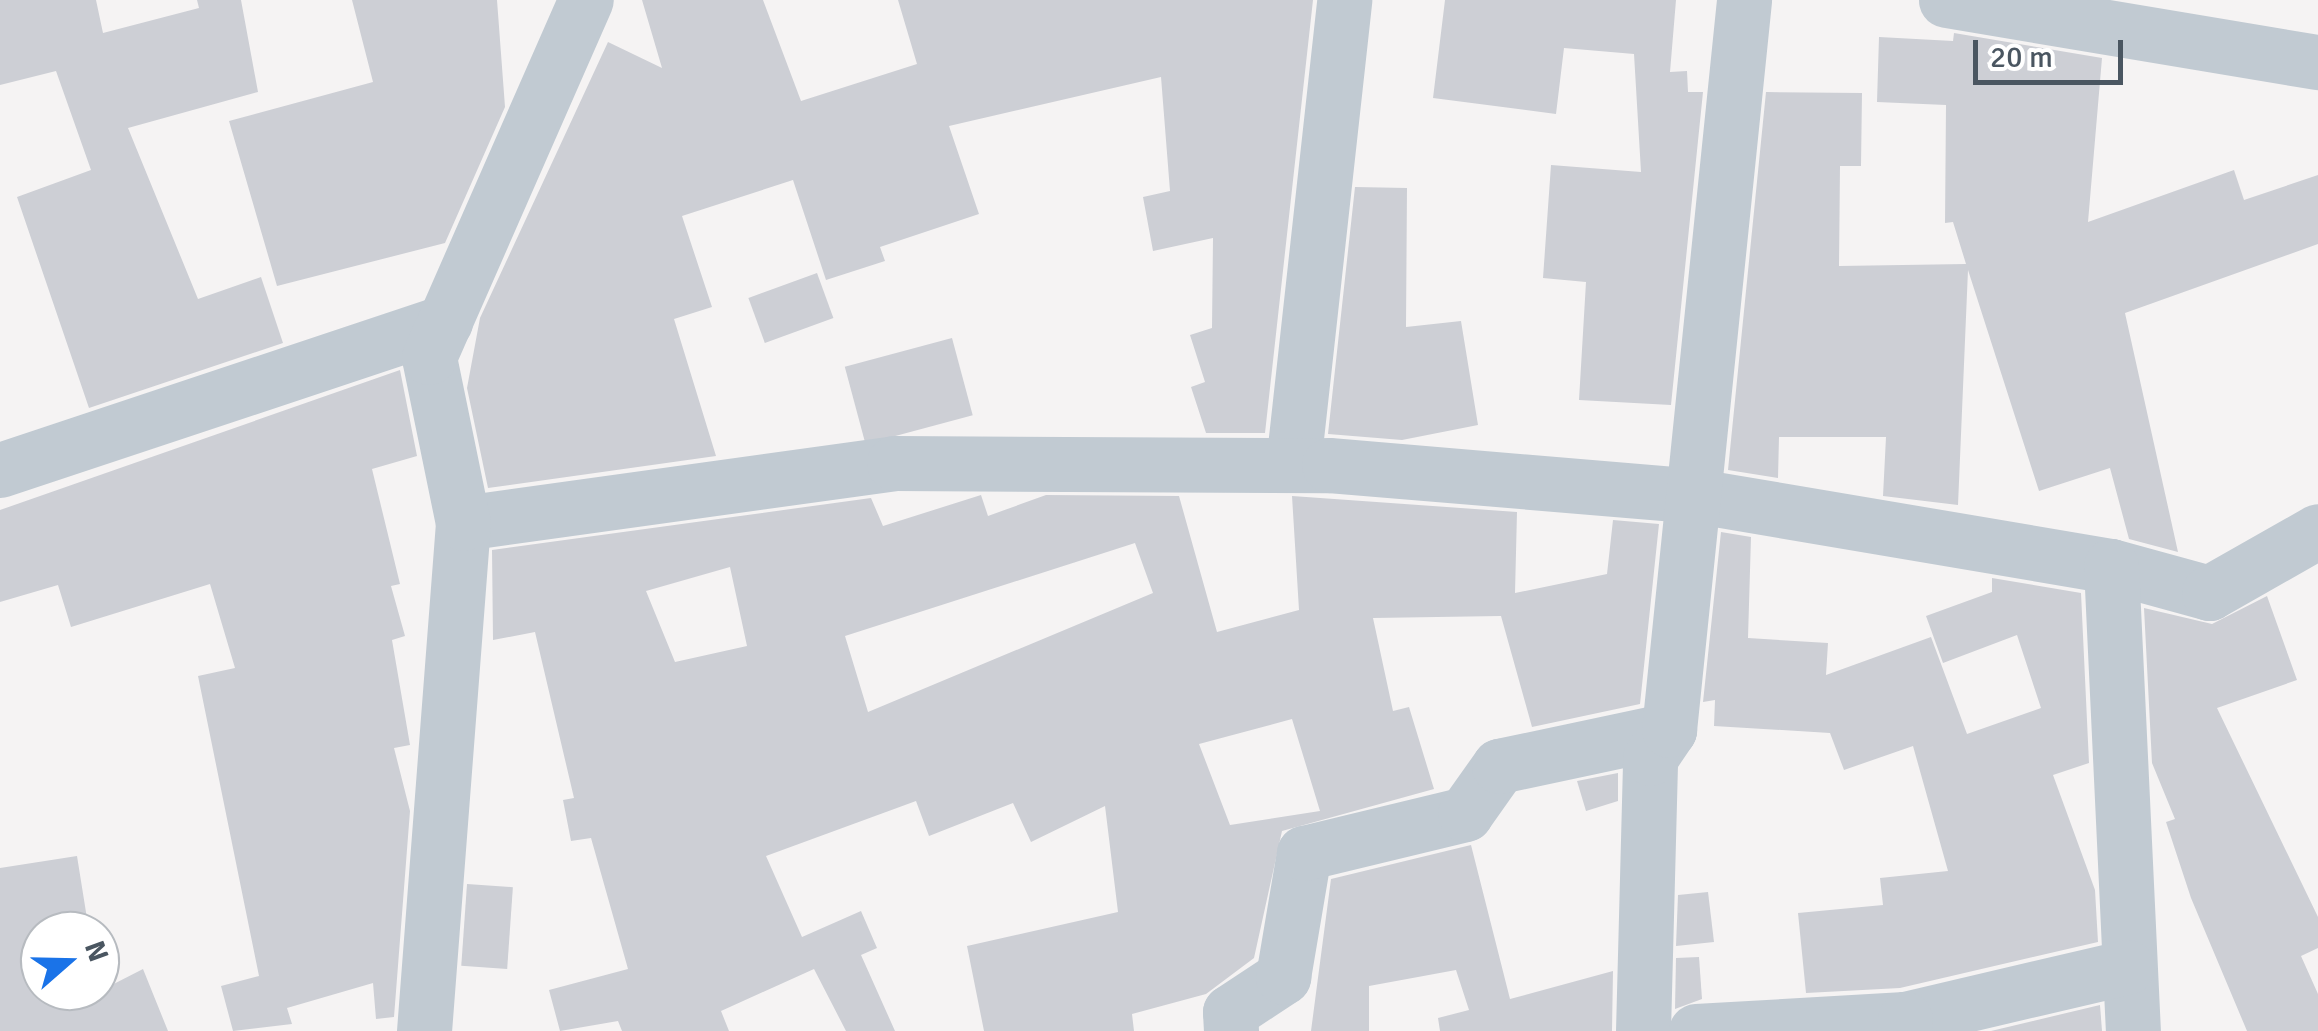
<!DOCTYPE html>
<html>
<head>
<meta charset="utf-8">
<style>
	body { margin:0 }
	#map { position:relative; width:2318px; height:1031px; overflow:hidden; background:#f5f3f3; font-family:Signika,sans-serif }
	div>[style] { position:absolute }
	[style*='--x'] { left:calc(var(--x)*1px); top:calc(var(--y)*1px); width:calc(var(--w)*1px); rotate:calc(var(--a)*1deg) }
	.building>* { inset:0; background:#cdcfd5; transform-origin:0 0 }
	.minor>* { height:55px; margin:-27.5px; padding:0 27.5px; transform-origin:27.5px; border-radius:27.5px; background:#c1cad2 }
	span { translate:-50% -50%; white-space:nowrap; text-align:center; line-height:1.15; -webkit-text-stroke:9px #fff; paint-order:stroke }
	.north { position:absolute; left:20px; top:911px; width:100px; height:100px; box-sizing:border-box; background:#fff; border:2px solid #b7bbc0; border-radius:50%; rotate:70deg; font-size:28px; font-weight:700; line-height:40px; text-align:center; color:#4a5661 }
	.north::after { content:''; display:block; margin:auto; width:35px; height:45px; background:#1a73e8; clip-path:polygon(50% 0,100% 100%,50% 72%,0 100%) }
	.scale { position:absolute; left:1973px; top:40px; width:150px; height:45px; box-sizing:border-box; border:5px solid #4a5661; border-top:0; padding-left:12px; font-size:30px; line-height:35px; white-space:nowrap; color:#4a5661; -webkit-text-stroke:8px #fff; paint-order:stroke }
</style>
</head>
<body>
<div id="map">
	<div class="building">
		<div style="clip-path:polygon(0 0,96px 0,103px 33px,199px 8px,197px 0,241px 0,258px 92px,128px 128px,198px 299px,261px 277px,283px 343px,89px 408px,17px 197px,91px 170px,56px 71px,0 85px)"></div>
		<div style="clip-path:polygon(352px 0,497px 0,505px 107px,445px 243px,277px 286px,229px 121px,373px 82px)"></div>
		<div style="clip-path:polygon(642px 0,763px 0,801px 101px,917px 64px,898px 0,1313px 0,1265px 433px,1206px 433px,1191px 387px,1205px 382px,1190px 335px,1212px 328px,1213px 238px,1153px 251px,1143px 197px,1170px 191px,1161px 77px,949px 126px,979px 214px,880px 247px,885px 261px,826px 280px,793px 180px,682px 216px,712px 307px,674px 319px,716px 456px,488px 488px,467px 388px,480px 318px,608px 42px,662px 68px)"></div>
		<div style="clip-path:polygon(1445px 0,1676px 0,1670px 72px,1687px 71px,1688px 92px,1703px 92px,1671px 405px,1579px 400px,1586px 282px,1543px 278px,1551px 165px,1641px 172px,1634px 54px,1564px 48px,1556px 114px,1433px 98px)"></div>
		<div style="clip-path:polygon(1954px 33px,2102px 58px,2088px 222px,2234px 170px,2244px 200px,2318px 175px,2318px 244px,2125px 313px,2178px 552px,2129px 539px,2110px 468px,2039px 491px,1968px 270px,1958px 505px,1883px 496px,1886px 437px,1779px 437px,1778px 478px,1728px 470px,1766px 92px,1862px 93px,1861px 166px,1840px 166px,1839px 266px,1966px 264px,1953px 222px,1945px 223px,1946px 105px,1877px 102px,1879px 37px,1953px 41px)"></div>
		<div style="clip-path:polygon(1355px 187px,1407px 188px,1406px 327px,1461px 321px,1478px 425px,1402px 440px,1328px 434px)"></div>
		<div style="left:817px;top:273px;width:48px;height:73px;rotate:70deg"></div>
		<div style="left:952px;top:338px;width:80px;height:111px;rotate:75deg"></div>
		<div style="clip-path:polygon(400px 370px,417px 456px,372px 469px,400px 584px,391px 586px,405px 636px,392px 640px,410px 745px,394px 748px,410px 811px,394px 1017px,376px 1019px,373px 983px,287px 1008px,292px 1024px,233px 1031px,221px 986px,259px 976px,198px 676px,235px 668px,210px 584px,71px 627px,58px 585px,0 602px,0 510px)"></div>
		<div style="clip-path:polygon(evenodd,981px 495px,988px 516px,1046px 495px,1179px 496px,1217px 632px,1299px 610px,1292px 496px,1517px 512px,1515px 593px,1607px 574px,1613px 520px,1659px 524px,1640px 704px,1532px 727px,1501px 616px,1373px 618px,1393px 711px,1409px 707px,1434px 789px,1282px 831px,1254px 958px,1206px 994px,1132px 1014px,1134px 1031px,984px 1031px,967px 946px,1118px 912px,1105px 806px,1031px 842px,1013px 803px,929px 836px,916px 801px,766px 856px,802px 937px,861px 911px,877px 948px,861px 955px,895px 1031px,846px 1031px,814px 969px,721px 1011px,729px 1031px,622px 1031px,618px 1021px,560px 1031px,549px 990px,628px 969px,591px 838px,571px 841px,563px 800px,574px 798px,535px 632px,493px 640px,492px 550px,871px 498px,883px 526px,981px 495px,1135px 543px,1153px 593px,868px 712px,845px 636px,1135px 543px,981px 495px,730px 567px,747px 646px,675px 662px,646px 591px,730px 567px,981px 495px,1292px 719px,1320px 811px,1230px 825px,1199px 744px,1292px 719px)"></div>
		<div style="clip-path:polygon(1721px 532px,1751px 537px,1748px 638px,1828px 643px,1826px 675px,1931px 637px,1967px 734px,2041px 708px,2017px 635px,1943px 663px,1926px 616px,1992px 592px,1992px 578px,2081px 593px,2089px 763px,2053px 775px,2095px 890px,2098px 942px,1900px 988px,1806px 993px,1798px 913px,1883px 905px,1880px 878px,1948px 871px,1913px 746px,1844px 770px,1830px 733px,1714px 726px,1715px 700px,1703px 702px)"></div>
		<div style="clip-path:polygon(2267px 596px,2297px 680px,2217px 708px,2318px 917px,2318px 948px,2301px 956px,2318px 994px,2318px 1031px,2247px 1031px,2191px 898px,2166px 822px,2175px 819px,2152px 763px,2144px 608px,2212px 624px)"></div>
		<div style="clip-path:polygon(1618px 773px,1618px 801px,1586px 811px,1577px 781px)"></div>
		<div style="clip-path:polygon(1471px 845px,1510px 999px,1613px 971px,1612px 1031px,1440px 1031px,1438px 1018px,1469px 1010px,1456px 970px,1369px 986px,1369px 1031px,1311px 1031px,1331px 879px)"></div>
		<div style="clip-path:polygon(77px 856px,89px 931px,40px 931px,40px 991px,100px 991px,143px 969px,168px 1031px,0 1031px,0 868px)"></div>
		<div style="left:467px;top:884px;width:46px;height:82px;rotate:4deg"></div>
		<div style="clip-path:polygon(1708px 892px,1714px 942px,1676px 946px,1678px 895px)"></div>
		<div style="clip-path:polygon(1699px 957px,1702px 999px,1675px 1009px,1676px 958px)"></div>
		<div style="clip-path:polygon(2100px 1005px,2102px 1031px,1991px 1031px)"></div>
	</div>
	<div class="minor">
		<div style="--x:1946;--y:0;--w:377;--a:9.5"></div>
		<div style="--x:1293;--y:465;--w:468;--a:-83.7"></div>
		<div style="--x:0;--y:470;--w:469;--a:-18.4"></div>
		<div style="--x:463;--y:523;--w:435;--a:-7.9"></div>
		<div style="--x:894;--y:463;--w:435;--a:0.3"></div>
		<div style="--x:1329;--y:465;--w:369;--a:4.8"></div>
		<div style="--x:1697;--y:496;--w:420;--a:9.6"></div>
		<div style="--x:2111;--y:566;--w:102;--a:15.4"></div>
		<div style="--x:2209;--y:593;--w:125;--a:-29.6"></div>
		<div style="--x:2111;--y:566;--w:466;--a:87.3"></div>
		<div style="--x:1905;--y:1019;--w:228;--a:-13.2"></div>
		<div style="--x:424;--y:1031;--w:509;--a:-85.61"></div>
		<div style="--x:463;--y:523;--w:169;--a:-101.6"></div>
		<div style="--x:429;--y:357;--w:390;--a:-66.3"></div>
		<div style="--x:1231;--y:1031;--w:19;--a:-93"></div>
		<div style="--x:1230;--y:1012;--w:64;--a:-33.4"></div>
		<div style="--x:1283;--y:977;--w:126;--a:-80.4"></div>
		<div style="--x:1304;--y:853;--w:166;--a:-13.6"></div>
		<div style="--x:1465;--y:814;--w:59;--a:-54.7"></div>
		<div style="--x:1499;--y:766;--w:174;--a:-12"></div>
		<div style="--x:1643;--y:1031;--w:273;--a:-88.5"></div>
		<div style="--x:1650;--y:758;--w:34;--a:-56"></div>
		<div style="--x:1669;--y:730;--w:734;--a:-84.13"></div>
		<div style="--x:1696;--y:1031;--w:209;--a:-3.3"></div>
		<div style="--x:1905;--y:1019;--w:12;--a:95"></div>
	</div>
	<div class="north">N</div>
	<div class="scale">20 m</div>
</div>
</body>
</html>
